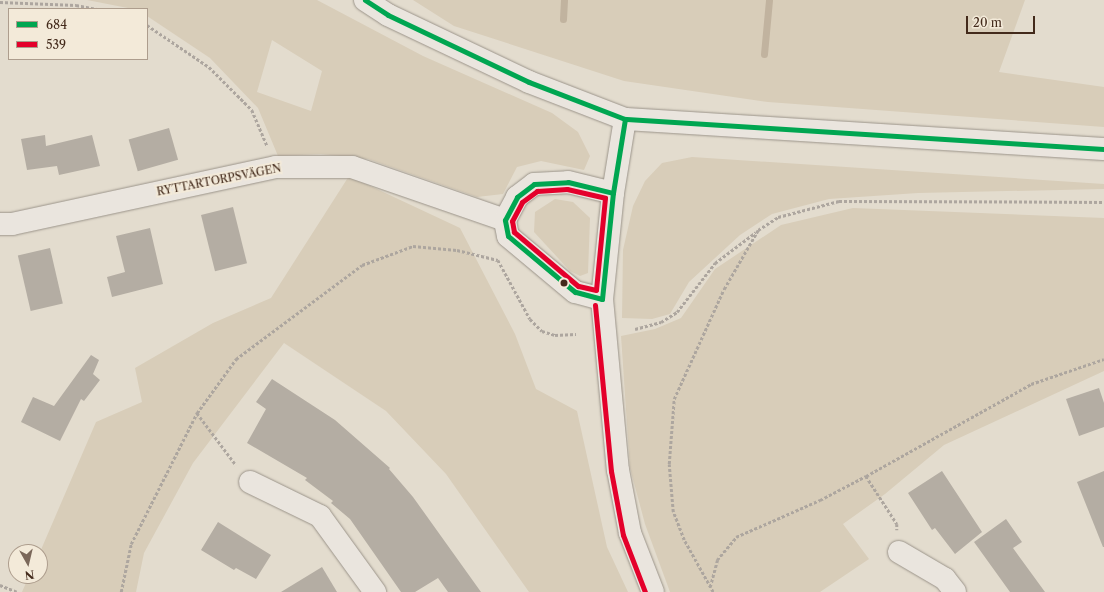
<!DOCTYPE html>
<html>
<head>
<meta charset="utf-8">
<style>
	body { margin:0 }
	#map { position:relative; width:1104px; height:592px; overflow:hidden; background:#e3dcce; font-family:"Libre Caslon Text",serif }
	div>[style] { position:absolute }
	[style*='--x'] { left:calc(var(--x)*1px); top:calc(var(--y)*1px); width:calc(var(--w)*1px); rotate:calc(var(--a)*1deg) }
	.green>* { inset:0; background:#d8cdb9 }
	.stream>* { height:7px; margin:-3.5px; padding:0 3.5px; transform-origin:3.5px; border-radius:3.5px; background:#c1b39f }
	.building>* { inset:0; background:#b4ada3; transform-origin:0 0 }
	.path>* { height:2.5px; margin-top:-1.25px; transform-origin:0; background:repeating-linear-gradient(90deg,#ada69f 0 3px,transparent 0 5px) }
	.roads { filter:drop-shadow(0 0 1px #9b948a) drop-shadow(0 0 1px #9b948a) }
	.minor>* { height:22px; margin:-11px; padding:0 11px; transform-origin:11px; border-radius:11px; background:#eae5de }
	.bus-1>* { height:5px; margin:-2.5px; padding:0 2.5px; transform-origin:2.5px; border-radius:2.5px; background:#00a651 }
	.bus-2>* { height:5px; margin:-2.5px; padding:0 2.5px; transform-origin:2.5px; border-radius:2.5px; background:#e4002b }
	.dots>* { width:11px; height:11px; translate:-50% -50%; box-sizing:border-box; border:2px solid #f3ead9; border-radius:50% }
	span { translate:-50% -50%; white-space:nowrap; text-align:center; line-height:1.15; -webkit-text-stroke:4px #f3ead9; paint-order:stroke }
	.street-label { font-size:11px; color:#432a1b }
	.legend { position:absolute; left:8px; top:8px; width:140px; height:52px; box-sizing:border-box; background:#f3ead9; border:1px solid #ad9d8d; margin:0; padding:5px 7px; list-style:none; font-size:12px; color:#432a1b }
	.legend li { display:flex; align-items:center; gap:8px; height:20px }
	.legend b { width:20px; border:1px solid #ad9d8d }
	.north { position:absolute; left:8px; top:544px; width:40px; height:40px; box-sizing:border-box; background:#f3ead9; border:1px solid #ad9d8d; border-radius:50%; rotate:172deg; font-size:11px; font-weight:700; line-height:16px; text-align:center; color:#432a1b }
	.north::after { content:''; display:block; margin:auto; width:14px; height:18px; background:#7b685a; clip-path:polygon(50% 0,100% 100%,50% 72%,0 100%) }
	.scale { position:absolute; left:966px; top:16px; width:69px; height:18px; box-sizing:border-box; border:2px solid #432a1b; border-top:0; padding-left:5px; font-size:12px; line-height:14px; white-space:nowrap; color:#432a1b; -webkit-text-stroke:3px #f3ead9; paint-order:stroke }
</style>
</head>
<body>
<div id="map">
	<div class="green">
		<div style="clip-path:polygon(evenodd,87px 0,317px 0,423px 56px,552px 113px,578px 132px,590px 156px,584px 170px,541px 161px,517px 167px,503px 194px,477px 197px,368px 159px,321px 154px,278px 156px,258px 108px,210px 58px,147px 16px,147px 9px,133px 9px,87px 0,272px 40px,322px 71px,311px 111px,257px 92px,272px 40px)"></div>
		<div style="clip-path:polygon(413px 0,1025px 0,999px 72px,1104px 87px,1104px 127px,768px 102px,624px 81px,454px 26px)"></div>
		<div style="clip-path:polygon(692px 157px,1104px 184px,1104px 189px,918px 193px,829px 199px,772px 214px,740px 235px,689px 282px,670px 314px,652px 319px,622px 318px,623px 250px,633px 206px,645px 181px,662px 163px)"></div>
		<div style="clip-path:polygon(349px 176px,460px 228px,515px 334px,536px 389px,577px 411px,607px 547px,628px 592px,529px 592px,446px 474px,386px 411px,284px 343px,193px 463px,144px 553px,136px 592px,22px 592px,29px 576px,40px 576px,40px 552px,96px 422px,142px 402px,135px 368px,213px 323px,271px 298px)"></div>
		<div style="clip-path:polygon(555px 199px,573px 202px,590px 218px,588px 273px,580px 276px,570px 271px,534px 232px,535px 212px)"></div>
		<div style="clip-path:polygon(853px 208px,1104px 218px,1104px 371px,944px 445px,885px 494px,843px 524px,869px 559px,820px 592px,670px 592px,645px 524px,630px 468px,621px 336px,655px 329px,681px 318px,715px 269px,781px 225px)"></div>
	</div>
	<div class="stream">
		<div style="--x:563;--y:19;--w:19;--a:-87"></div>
		<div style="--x:764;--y:54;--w:54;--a:-84.7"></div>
	</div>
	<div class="building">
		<div style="left:169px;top:128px;width:33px;height:42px;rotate:74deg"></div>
		<div style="clip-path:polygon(45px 135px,46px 146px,92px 135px,100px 166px,59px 175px,57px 166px,27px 170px,21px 139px)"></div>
		<div style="left:233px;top:207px;width:58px;height:33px;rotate:76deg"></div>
		<div style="clip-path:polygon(150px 228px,163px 284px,112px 297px,107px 277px,125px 272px,116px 236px)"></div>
		<div style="left:50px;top:248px;width:57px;height:33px;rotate:77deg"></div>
		<div style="clip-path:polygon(91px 355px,99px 360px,93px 374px,100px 380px,84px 401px,81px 399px,60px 441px,21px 422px,33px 397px,54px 406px)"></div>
		<div style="clip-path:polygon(272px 379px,335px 420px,390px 468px,389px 469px,413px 497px,481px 592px,448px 592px,438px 578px,415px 592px,401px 592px,350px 519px,331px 503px,333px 501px,305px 480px,307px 478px,247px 443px,266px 409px,256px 402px)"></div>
		<div style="clip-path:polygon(1099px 388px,1104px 403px,1104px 427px,1079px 436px,1066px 399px)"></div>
		<div style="clip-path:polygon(942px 471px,982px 532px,955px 554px,935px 528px,932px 530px,908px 493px)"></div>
		<div style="clip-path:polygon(1104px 471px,1104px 547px,1103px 547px,1077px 482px)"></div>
		<div style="clip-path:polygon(1006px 519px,1022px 542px,1013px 548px,1045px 592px,1010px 592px,974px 542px)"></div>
		<div style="clip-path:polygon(218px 522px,271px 555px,256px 579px,236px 568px,234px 570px,201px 550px)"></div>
		<div style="clip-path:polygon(322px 567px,337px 592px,281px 592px)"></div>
	</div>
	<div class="path">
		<div style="--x:0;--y:2;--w:76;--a:2.3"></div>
		<div style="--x:76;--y:5;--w:21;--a:11"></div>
		<div style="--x:147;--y:25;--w:75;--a:34.1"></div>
		<div style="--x:209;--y:67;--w:61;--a:45"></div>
		<div style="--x:252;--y:110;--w:39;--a:67"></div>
		<div style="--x:635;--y:329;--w:27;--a:-15"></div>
		<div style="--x:661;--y:322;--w:19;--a:-32"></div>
		<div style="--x:677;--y:312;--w:62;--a:-52.2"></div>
		<div style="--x:715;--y:263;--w:51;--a:-37.1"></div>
		<div style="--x:197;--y:413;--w:65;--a:53.1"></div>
		<div style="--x:866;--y:476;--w:57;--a:57.1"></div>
		<div style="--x:897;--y:524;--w:6;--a:90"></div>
		<div style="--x:0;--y:585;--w:18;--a:22"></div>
		<div style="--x:710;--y:587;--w:28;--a:-75"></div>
		<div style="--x:717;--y:560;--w:30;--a:-50"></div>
		<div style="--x:736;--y:537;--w:92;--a:-23.8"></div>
		<div style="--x:820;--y:500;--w:52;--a:-27.6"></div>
		<div style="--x:866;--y:476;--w:189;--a:-29.1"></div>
		<div style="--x:1031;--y:384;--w:77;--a:-18.9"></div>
		<div style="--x:121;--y:592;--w:49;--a:-78.2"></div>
		<div style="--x:131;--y:544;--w:147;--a:-63.3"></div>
		<div style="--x:197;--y:413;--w:67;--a:-54.2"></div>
		<div style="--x:236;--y:359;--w:157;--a:-36.7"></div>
		<div style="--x:362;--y:265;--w:54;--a:-20.4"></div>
		<div style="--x:413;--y:246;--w:44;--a:5.2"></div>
		<div style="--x:457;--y:250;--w:42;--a:13.7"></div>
		<div style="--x:498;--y:260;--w:67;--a:61.5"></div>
		<div style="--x:530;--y:319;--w:17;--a:45"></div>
		<div style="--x:542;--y:331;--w:14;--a:17"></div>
		<div style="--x:555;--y:335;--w:21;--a:-3"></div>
		<div style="--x:713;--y:592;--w:60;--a:-119.1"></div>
		<div style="--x:684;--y:540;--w:30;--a:-111"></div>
		<div style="--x:673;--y:512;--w:48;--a:-94.8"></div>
		<div style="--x:669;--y:464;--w:65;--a:-85.6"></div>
		<div style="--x:674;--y:399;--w:121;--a:-65.6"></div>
		<div style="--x:724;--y:289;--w:68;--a:-60"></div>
		<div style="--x:758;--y:230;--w:24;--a:-33"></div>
		<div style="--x:778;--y:217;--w:63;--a:-14.7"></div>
		<div style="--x:839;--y:201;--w:265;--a:0.2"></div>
	</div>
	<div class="roads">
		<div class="minor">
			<div style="--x:365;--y:0;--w:27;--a:33"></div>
			<div style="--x:388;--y:15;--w:156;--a:25.4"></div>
			<div style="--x:529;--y:82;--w:103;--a:21.1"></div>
			<div style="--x:625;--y:119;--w:480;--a:3.6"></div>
			<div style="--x:625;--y:119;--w:75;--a:99.2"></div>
			<div style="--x:613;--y:193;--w:107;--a:95.9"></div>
			<div style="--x:602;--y:299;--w:172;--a:84.7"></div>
			<div style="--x:618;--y:470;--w:64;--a:79.2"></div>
			<div style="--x:630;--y:533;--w:63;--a:68.7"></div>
			<div style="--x:0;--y:224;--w:12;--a:0"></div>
			<div style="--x:12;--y:224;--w:270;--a:-12.2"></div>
			<div style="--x:276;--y:167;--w:76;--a:0"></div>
			<div style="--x:352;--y:167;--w:162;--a:19.1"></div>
			<div style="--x:602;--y:299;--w:28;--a:-165"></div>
			<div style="--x:575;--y:292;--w:87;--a:-140.1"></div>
			<div style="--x:508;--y:236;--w:16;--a:-101"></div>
			<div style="--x:505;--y:220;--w:26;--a:-62"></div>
			<div style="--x:517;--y:197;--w:21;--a:-37"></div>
			<div style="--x:534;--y:184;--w:34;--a:-3"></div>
			<div style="--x:568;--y:182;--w:46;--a:13.7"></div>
			<div style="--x:250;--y:482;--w:78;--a:25.9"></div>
			<div style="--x:320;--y:516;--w:94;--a:54.1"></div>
			<div style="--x:899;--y:552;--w:53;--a:30.4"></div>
			<div style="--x:945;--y:579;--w:16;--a:52"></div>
		</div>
	</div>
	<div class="bus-1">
		<div style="--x:365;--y:0;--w:27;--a:33"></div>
		<div style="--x:388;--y:15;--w:156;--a:25.4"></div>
		<div style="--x:529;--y:82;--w:103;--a:21.1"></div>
		<div style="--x:625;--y:119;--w:480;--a:3.6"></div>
		<div style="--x:602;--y:299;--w:28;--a:-165"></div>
		<div style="--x:575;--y:292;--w:87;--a:-140.1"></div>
		<div style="--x:508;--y:236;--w:16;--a:-101"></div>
		<div style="--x:505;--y:220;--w:26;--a:-62"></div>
		<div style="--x:517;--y:197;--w:21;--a:-37"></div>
		<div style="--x:534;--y:184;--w:34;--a:-3"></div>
		<div style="--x:568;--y:182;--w:46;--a:13.7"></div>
		<div style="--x:602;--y:299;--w:107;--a:-84.1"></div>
		<div style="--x:613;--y:193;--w:75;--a:-80.8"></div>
	</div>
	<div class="bus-2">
		<div style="--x:567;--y:189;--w:39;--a:13"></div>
		<div style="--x:605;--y:198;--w:92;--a:95.6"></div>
		<div style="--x:596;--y:290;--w:18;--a:-167"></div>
		<div style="--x:578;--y:286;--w:84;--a:-139.8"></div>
		<div style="--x:514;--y:232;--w:11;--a:-100"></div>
		<div style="--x:512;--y:221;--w:21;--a:-62"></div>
		<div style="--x:522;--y:202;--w:19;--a:-36"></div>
		<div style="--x:537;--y:191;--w:30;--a:-4"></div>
		<div style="--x:595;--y:305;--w:167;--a:84.5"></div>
		<div style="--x:611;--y:471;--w:65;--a:79.4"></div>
		<div style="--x:623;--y:535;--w:61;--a:68.9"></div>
	</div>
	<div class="dots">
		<div style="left:564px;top:283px;background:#432a1b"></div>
	</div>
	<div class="street-label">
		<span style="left:219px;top:180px;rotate:-11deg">RYTTARTORPSVÄGEN</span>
	</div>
	<ul class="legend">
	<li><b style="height:5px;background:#00a651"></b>684</li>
	<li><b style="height:5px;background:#e4002b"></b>539</li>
	</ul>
	<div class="north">N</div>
	<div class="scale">20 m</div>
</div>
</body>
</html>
